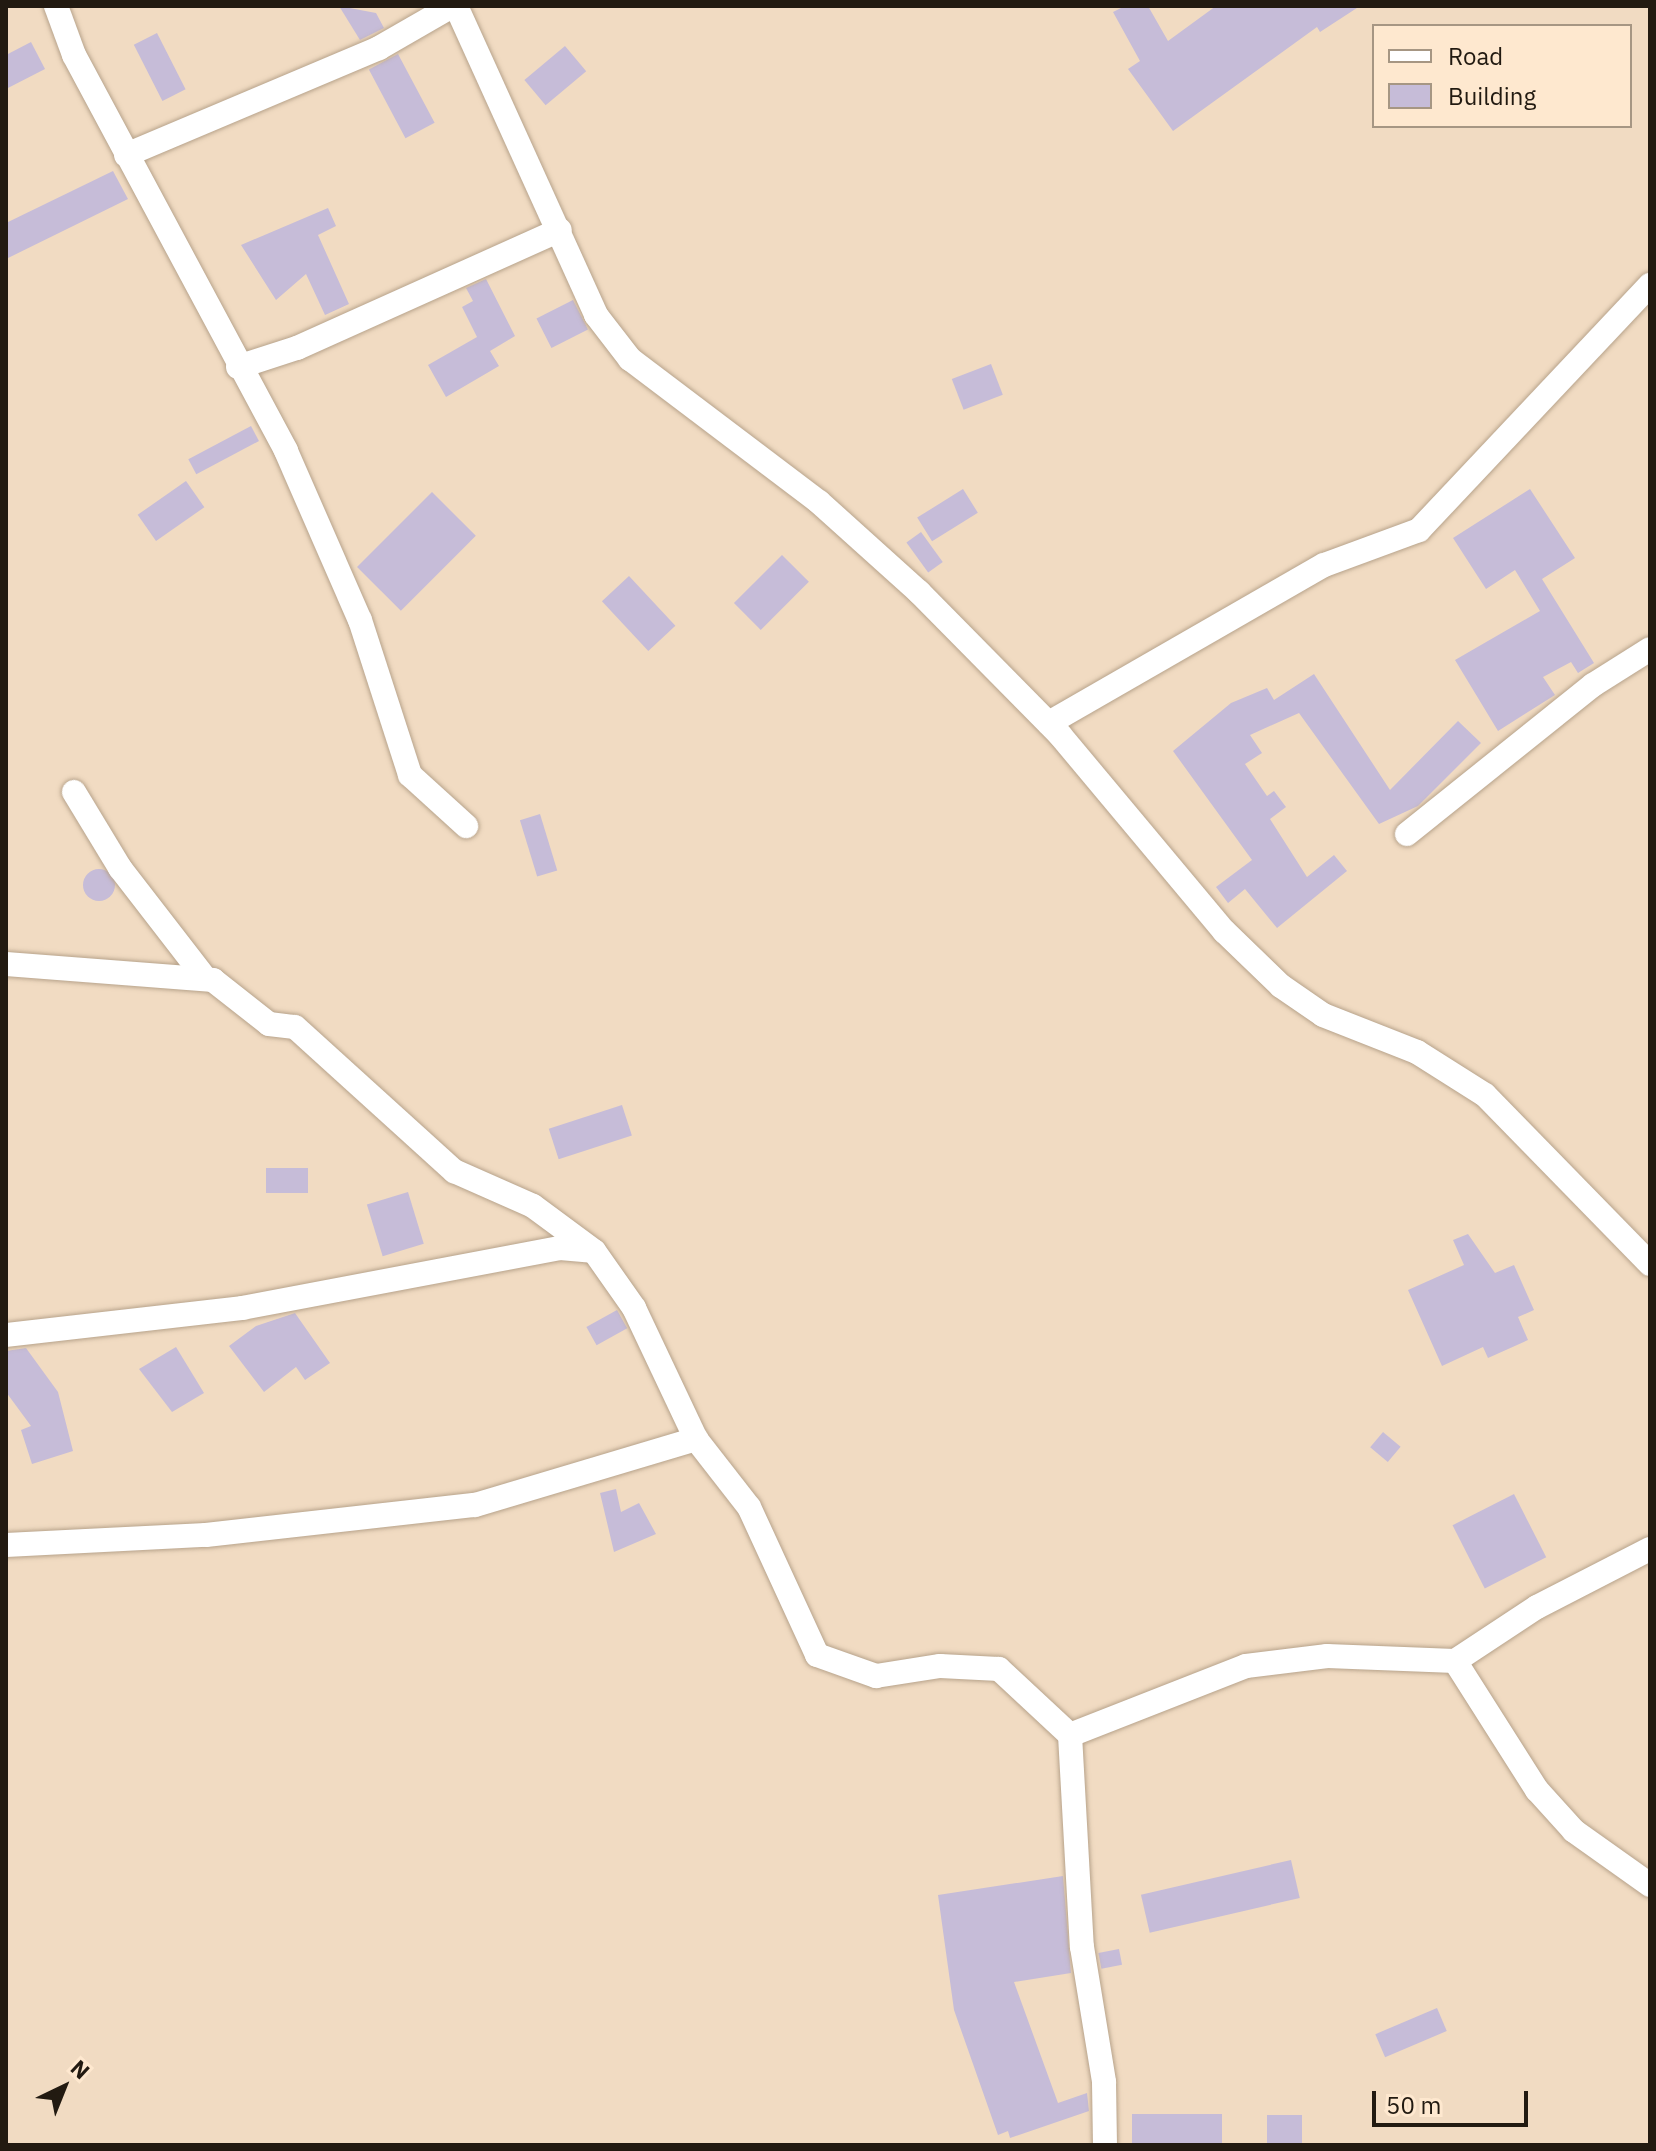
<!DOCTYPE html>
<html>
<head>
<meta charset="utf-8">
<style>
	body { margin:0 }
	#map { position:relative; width:1656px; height:2151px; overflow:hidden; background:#f1dbc2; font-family:"IBM Plex Sans",sans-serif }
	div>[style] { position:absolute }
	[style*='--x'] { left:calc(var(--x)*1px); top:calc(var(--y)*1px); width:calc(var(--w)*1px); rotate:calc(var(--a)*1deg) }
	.building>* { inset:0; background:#c6bcd8; transform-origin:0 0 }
	.round { border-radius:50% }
	.roads { filter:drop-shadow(0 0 2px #b7a38b) drop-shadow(0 0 2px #b7a38b) }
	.minor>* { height:24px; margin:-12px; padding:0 12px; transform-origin:12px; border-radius:12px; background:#fff }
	span { translate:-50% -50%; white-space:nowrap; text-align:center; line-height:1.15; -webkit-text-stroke:7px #fee8cf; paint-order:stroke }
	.frame { position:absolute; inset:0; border:8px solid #221a11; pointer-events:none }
	.legend { position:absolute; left:1372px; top:24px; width:260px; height:104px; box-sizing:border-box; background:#fee8cf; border:2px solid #a69683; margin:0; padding:10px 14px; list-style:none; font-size:24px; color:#221a11 }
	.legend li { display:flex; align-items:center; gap:16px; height:40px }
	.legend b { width:40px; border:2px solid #a69683 }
	.north { position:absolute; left:24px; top:2047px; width:80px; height:80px; -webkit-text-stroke:6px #fee8cf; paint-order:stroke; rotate:43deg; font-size:22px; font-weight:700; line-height:32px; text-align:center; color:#221a11 }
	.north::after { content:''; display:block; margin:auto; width:28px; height:36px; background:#221a11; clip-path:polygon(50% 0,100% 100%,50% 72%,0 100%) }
	.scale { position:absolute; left:1372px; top:2091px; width:156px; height:36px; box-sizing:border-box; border:4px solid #221a11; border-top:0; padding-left:10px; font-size:24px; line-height:28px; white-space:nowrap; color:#221a11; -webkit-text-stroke:6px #fee8cf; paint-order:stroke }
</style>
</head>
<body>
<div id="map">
	<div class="building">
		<div style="clip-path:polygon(339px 6px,376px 13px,384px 28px,360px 40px)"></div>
		<div style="clip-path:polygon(1125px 6px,1148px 6px,1168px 41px,1216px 6px,1360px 6px,1320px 32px,1317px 27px,1173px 131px,1128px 69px,1140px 61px,1113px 12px)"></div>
		<div style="left:157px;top:33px;width:63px;height:26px;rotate:63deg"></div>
		<div style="clip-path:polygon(31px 42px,45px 69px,6px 89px,6px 55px)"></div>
		<div style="left:565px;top:46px;width:33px;height:53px;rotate:50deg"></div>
		<div style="left:398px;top:54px;width:78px;height:33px;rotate:62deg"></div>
		<div style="clip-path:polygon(113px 171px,128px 199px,6px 259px,6px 223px)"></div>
		<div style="clip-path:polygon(328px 208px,336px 226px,318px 235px,349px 304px,325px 315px,306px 274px,276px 300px,241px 245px)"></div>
		<div style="clip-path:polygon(486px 279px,515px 336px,490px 351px,499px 366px,446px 397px,428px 365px,477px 337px,462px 307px,473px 301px,466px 288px)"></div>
		<div style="left:573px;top:300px;width:33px;height:41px;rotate:63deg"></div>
		<div style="left:991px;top:364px;width:33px;height:42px;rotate:69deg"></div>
		<div style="left:251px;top:426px;width:17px;height:71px;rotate:62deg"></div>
		<div style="left:186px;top:481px;width:32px;height:59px;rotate:55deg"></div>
		<div style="left:963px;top:489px;width:28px;height:54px;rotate:58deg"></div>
		<div style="clip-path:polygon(1530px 489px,1575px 558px,1542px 579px,1594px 663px,1578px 673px,1571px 662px,1543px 677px,1555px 695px,1498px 731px,1455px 660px,1540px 611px,1515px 570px,1486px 589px,1453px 538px)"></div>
		<div style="left:432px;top:492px;width:62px;height:106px;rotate:45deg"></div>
		<div style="left:921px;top:532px;width:37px;height:18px;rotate:54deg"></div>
		<div style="left:782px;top:555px;width:38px;height:68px;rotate:45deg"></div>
		<div style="left:629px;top:576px;width:68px;height:37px;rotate:47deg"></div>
		<div style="clip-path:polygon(1314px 674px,1390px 790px,1458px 721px,1481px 743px,1418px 806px,1379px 824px,1299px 713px,1250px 735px,1262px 753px,1245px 764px,1267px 796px,1274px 791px,1286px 807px,1270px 819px,1307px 877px,1334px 855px,1347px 871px,1277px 928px,1245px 889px,1228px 903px,1216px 887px,1252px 860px,1173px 751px,1231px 703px,1267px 688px,1274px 700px)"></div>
		<div style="left:540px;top:814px;width:59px;height:21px;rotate:73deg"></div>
		<div class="round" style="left:83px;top:869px;width:32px;height:32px"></div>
		<div style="left:622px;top:1105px;width:32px;height:77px;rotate:72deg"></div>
		<div style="left:308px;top:1168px;width:25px;height:42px;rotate:90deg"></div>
		<div style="left:408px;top:1192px;width:54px;height:43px;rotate:73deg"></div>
		<div style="clip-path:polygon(1468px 1234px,1495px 1273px,1514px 1265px,1534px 1310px,1518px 1317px,1528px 1340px,1488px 1358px,1483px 1347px,1442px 1366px,1408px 1290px,1464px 1265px,1453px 1240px)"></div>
		<div style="left:617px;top:1310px;width:21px;height:35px;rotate:61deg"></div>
		<div style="clip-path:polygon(295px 1313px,330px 1363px,305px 1380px,296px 1367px,264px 1392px,229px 1346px,256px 1326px)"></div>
		<div style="clip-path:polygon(176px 1347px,204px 1393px,172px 1412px,139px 1369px)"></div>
		<div style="clip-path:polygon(26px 1348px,58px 1392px,73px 1451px,32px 1464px,21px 1430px,31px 1426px,6px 1392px,6px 1351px)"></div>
		<div style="left:1383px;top:1432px;width:23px;height:20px;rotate:40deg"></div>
		<div style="clip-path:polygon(616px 1489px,621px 1512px,639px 1503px,656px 1534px,614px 1552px,600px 1493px)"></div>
		<div style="left:1514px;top:1494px;width:71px;height:69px;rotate:63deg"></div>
		<div style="left:1291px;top:1860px;width:39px;height:154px;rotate:77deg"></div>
		<div style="clip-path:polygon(1063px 1876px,1071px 1973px,1014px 1982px,1058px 2103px,1087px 2093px,1089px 2111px,1010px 2138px,1008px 2131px,998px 2135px,954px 2010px,938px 1895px)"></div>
		<div style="left:1119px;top:1949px;width:16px;height:21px;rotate:79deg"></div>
		<div style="left:1437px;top:2008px;width:25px;height:67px;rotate:67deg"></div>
		<div style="left:1132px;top:2114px;width:90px;height:31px"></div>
		<div style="left:1267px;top:2115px;width:35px;height:30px"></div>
	</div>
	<div class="roads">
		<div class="minor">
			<div style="--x:56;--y:6;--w:52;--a:69.8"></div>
			<div style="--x:74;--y:55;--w:449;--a:61.8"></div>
			<div style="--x:286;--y:451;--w:184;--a:66.4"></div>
			<div style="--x:360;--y:620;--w:163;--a:72.1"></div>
			<div style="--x:410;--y:775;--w:76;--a:42.3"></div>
			<div style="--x:456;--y:6;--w:339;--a:65.6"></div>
			<div style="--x:596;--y:315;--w:56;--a:52.3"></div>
			<div style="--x:630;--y:359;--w:237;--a:37.1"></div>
			<div style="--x:819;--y:502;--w:135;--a:42"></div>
			<div style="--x:919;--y:592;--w:201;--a:45.4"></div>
			<div style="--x:1060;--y:735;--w:256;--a:50.1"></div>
			<div style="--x:1224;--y:931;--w:79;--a:44"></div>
			<div style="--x:1281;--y:986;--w:51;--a:34.6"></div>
			<div style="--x:1323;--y:1015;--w:101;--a:21.5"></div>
			<div style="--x:1417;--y:1052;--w:80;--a:32.3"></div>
			<div style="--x:1485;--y:1095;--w:236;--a:45.7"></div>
			<div style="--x:126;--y:155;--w:275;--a:-22.9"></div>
			<div style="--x:379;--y:48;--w:84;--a:-29.9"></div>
			<div style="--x:238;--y:367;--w:62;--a:-17.9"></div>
			<div style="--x:297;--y:348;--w:288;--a:-24.2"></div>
			<div style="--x:1049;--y:723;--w:317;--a:-29.9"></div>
			<div style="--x:1324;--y:565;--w:101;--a:-20.2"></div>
			<div style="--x:1419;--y:530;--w:337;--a:-46.7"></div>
			<div style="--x:74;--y:792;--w:89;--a:58.8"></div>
			<div style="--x:120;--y:868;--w:139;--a:52.3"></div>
			<div style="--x:1407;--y:834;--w:238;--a:-38.7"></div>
			<div style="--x:1593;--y:685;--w:67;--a:-32.3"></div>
			<div style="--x:6;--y:964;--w:208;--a:4.4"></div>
			<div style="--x:213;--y:980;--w:71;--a:38.2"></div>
			<div style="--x:269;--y:1024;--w:26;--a:7"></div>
			<div style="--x:295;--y:1027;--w:215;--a:42.2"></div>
			<div style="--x:454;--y:1171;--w:86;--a:23.9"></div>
			<div style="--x:533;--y:1206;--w:76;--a:36.4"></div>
			<div style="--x:594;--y:1251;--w:70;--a:54.9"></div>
			<div style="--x:634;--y:1308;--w:145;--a:64.7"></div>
			<div style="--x:696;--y:1439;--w:86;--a:52.1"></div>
			<div style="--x:749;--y:1507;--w:163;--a:65.3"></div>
			<div style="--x:817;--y:1655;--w:63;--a:19.6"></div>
			<div style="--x:876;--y:1676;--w:65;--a:-8.9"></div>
			<div style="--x:940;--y:1666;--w:59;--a:2.9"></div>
			<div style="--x:999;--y:1669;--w:97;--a:42.9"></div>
			<div style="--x:1070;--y:1735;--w:212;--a:86.8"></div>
			<div style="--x:1082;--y:1947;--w:137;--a:80.7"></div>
			<div style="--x:1104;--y:2082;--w:63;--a:89.1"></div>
			<div style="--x:6;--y:1335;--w:238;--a:-6.5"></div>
			<div style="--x:242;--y:1308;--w:324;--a:-10.7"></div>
			<div style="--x:560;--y:1248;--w:32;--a:5"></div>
			<div style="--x:6;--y:1545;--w:200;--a:-2.9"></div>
			<div style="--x:206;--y:1535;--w:271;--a:-6.4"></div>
			<div style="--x:475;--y:1505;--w:231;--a:-16.6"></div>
			<div style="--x:1455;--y:1661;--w:153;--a:57.6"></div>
			<div style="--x:1537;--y:1790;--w:55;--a:47.9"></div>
			<div style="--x:1574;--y:1831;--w:93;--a:35.4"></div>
			<div style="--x:1070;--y:1735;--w:189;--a:-21.4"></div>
			<div style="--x:1246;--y:1666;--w:82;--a:-7"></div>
			<div style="--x:1327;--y:1656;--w:128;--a:2.2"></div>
			<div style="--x:1455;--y:1661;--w:98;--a:-33.4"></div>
			<div style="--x:1537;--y:1607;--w:127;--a:-27.2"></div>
		</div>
	</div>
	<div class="frame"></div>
	<ul class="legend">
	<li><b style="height:10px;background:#fff"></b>Road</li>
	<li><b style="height:22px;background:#c6bcd8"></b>Building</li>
	</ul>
	<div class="north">N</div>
	<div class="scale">50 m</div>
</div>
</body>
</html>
